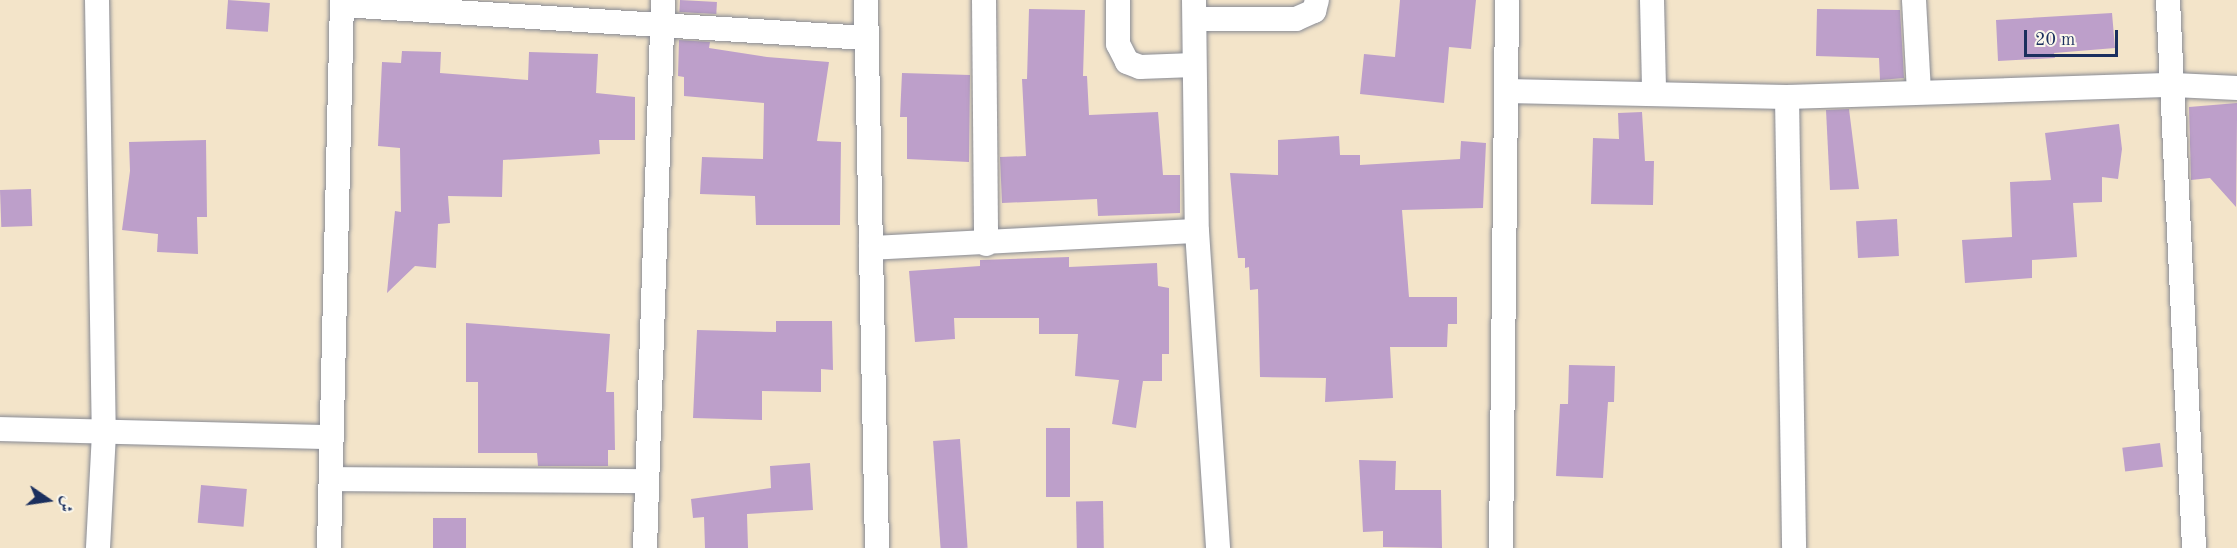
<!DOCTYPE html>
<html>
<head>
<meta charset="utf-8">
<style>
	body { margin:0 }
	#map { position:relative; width:2237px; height:548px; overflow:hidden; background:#f3e4c9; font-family:"Old Standard TT",Amiri,serif }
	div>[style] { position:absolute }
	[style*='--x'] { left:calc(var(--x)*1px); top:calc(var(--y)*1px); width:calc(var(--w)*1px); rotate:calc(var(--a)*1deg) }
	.building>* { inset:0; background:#bd9fca; transform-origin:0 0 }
	.roads { filter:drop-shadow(0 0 2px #878a94) drop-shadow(0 0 2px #878a94) }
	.minor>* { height:24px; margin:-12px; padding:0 12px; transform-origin:12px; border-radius:12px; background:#fff }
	span { translate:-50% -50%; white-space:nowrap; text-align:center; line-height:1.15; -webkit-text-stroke:6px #fbf7ec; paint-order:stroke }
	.north { position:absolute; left:18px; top:470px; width:60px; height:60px; -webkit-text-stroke:4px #fbf7ec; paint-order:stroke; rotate:103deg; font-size:16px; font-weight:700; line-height:24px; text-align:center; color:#1b2f5e }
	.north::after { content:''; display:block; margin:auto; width:21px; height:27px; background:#1b2f5e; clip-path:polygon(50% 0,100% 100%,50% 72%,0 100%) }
	.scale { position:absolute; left:2024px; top:30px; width:94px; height:27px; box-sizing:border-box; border:3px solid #1b2f5e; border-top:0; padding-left:8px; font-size:18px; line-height:21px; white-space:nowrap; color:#1b2f5e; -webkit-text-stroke:4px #fbf7ec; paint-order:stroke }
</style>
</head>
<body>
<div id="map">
	<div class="building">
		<div style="left:228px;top:0;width:42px;height:29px;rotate:4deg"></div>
		<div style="left:680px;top:0;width:37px;height:12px;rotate:3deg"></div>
		<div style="clip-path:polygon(1400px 0,1476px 0,1471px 49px,1449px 47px,1444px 103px,1360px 94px,1364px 54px,1395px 57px)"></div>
		<div style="clip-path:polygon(1029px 9px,1085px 10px,1083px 76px,1087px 76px,1089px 115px,1158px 112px,1163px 175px,1180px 175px,1180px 213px,1098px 216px,1097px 199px,1002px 203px,1000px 157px,1026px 156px,1022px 79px,1027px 79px)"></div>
		<div style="clip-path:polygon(1817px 9px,1900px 10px,1904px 78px,1880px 80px,1879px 58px,1816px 56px)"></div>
		<div style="clip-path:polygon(2112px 13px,2115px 48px,2054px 53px,2055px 58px,1998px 61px,1996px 20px)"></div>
		<div style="clip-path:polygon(679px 40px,710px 42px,709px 48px,767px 57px,829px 62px,817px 141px,841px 142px,840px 225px,756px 225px,755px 196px,700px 194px,702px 157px,763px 159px,764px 103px,684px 96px,684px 77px,678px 76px)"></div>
		<div style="clip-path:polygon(402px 51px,441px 52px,440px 73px,528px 80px,529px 52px,598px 54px,596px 93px,635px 97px,635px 140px,599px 140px,600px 154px,503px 160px,502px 197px,448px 196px,450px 223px,438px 224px,436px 268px,415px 266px,387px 293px,395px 211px,401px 212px,400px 148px,378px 146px,382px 62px,401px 63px)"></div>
		<div style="clip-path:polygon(902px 73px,970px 75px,969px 162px,907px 159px,907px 117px,900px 117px)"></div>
		<div style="clip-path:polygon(2237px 103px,2237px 119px,2236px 207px,2210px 178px,2191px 180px,2189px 107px)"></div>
		<div style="clip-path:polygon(1849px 109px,1859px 189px,1830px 190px,1826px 110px)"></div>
		<div style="clip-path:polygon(1642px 112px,1645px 161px,1654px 161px,1653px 205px,1591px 204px,1593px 138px,1619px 139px,1618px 113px)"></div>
		<div style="clip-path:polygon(2119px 124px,2122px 149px,2118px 179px,2102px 177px,2102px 202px,2073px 203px,2077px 257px,2032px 260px,2032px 278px,1965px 283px,1962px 240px,2012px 237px,2010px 182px,2051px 180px,2045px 133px)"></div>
		<div style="clip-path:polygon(1339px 136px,1340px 155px,1360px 155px,1360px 165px,1460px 159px,1461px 141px,1486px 143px,1483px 208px,1402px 210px,1409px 297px,1457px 297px,1457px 324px,1448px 324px,1447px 347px,1390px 347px,1393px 398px,1325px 402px,1326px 378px,1260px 377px,1258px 289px,1250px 290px,1249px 267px,1245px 268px,1245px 258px,1238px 258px,1230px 173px,1278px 175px,1278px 140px)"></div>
		<div style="clip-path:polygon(206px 140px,207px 217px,197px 217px,198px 254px,157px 252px,158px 234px,122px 230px,130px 171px,129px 142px)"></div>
		<div style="left:31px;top:189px;width:37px;height:31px;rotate:88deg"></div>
		<div style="left:1897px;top:219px;width:37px;height:41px;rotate:87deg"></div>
		<div style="clip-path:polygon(1069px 257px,1069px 267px,1157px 263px,1158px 286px,1169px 288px,1169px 354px,1162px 354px,1162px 381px,1143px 381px,1136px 428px,1112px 424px,1119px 380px,1075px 376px,1078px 334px,1039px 334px,1039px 318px,954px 318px,955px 339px,915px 342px,909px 271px,980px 266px,980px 260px)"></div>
		<div style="clip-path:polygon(776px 321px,832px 321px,833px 370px,821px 369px,821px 392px,762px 391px,762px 420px,693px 418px,697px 330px,776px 332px)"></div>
		<div style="clip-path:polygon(466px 323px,610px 334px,606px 392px,614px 392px,615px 450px,608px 450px,608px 466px,538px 466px,537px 453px,478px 453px,478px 382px,466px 382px)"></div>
		<div style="clip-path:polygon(1569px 365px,1615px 366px,1614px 402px,1608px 402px,1603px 478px,1556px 476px,1560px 404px,1568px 404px)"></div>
		<div style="left:1046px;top:428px;width:24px;height:69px"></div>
		<div style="left:960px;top:439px;width:109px;height:27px;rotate:86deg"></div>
		<div style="left:2160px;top:443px;width:24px;height:38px;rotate:83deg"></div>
		<div style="clip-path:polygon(1359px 460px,1396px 461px,1395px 490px,1441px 490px,1442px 548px,1383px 547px,1383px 531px,1363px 532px)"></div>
		<div style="clip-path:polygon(810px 463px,813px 510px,747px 514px,748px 548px,705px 548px,704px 517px,693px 518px,691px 499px,771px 488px,770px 466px)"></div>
		<div style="left:201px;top:485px;width:46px;height:38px;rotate:5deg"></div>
		<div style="left:1103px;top:501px;width:47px;height:27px;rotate:89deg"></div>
		<div style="left:466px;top:518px;width:30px;height:33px;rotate:90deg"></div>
	</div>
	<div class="roads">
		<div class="minor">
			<div style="--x:97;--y:0;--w:433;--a:89.1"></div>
			<div style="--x:104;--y:433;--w:115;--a:93"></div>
			<div style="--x:866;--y:0;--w:548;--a:88.85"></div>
			<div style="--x:984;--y:0;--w:244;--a:89.5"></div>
			<div style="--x:1118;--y:0;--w:44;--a:90"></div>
			<div style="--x:1118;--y:44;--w:20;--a:63"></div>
			<div style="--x:1127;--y:62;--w:14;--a:21"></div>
			<div style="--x:1140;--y:67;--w:54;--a:-2.1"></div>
			<div style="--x:1194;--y:0;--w:231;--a:89.3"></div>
			<div style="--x:1197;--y:231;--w:318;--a:86.2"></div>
			<div style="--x:1652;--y:0;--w:91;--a:88.7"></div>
			<div style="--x:1914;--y:0;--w:91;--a:86.9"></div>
			<div style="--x:2168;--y:0;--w:549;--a:87.28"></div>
			<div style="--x:342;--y:5;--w:525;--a:3.6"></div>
			<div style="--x:1195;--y:19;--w:101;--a:0"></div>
			<div style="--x:1296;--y:19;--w:20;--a:-24"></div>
			<div style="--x:1314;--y:11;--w:11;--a:-75"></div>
			<div style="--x:1506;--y:91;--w:281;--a:1.2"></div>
			<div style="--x:1787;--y:97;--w:387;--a:-1.8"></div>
			<div style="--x:2174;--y:85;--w:63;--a:2.7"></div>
			<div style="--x:1787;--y:97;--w:451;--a:89.1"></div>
			<div style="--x:871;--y:248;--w:326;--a:-3"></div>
			<div style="--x:0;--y:429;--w:332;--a:1.4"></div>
			<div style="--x:331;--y:479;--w:315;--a:0.4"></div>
			<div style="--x:329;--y:548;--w:548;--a:-88.64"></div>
			<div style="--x:645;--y:548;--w:548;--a:-88.12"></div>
			<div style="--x:1501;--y:548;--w:548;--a:-89.37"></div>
		</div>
	</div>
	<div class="north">ش</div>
	<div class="scale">20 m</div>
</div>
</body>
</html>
